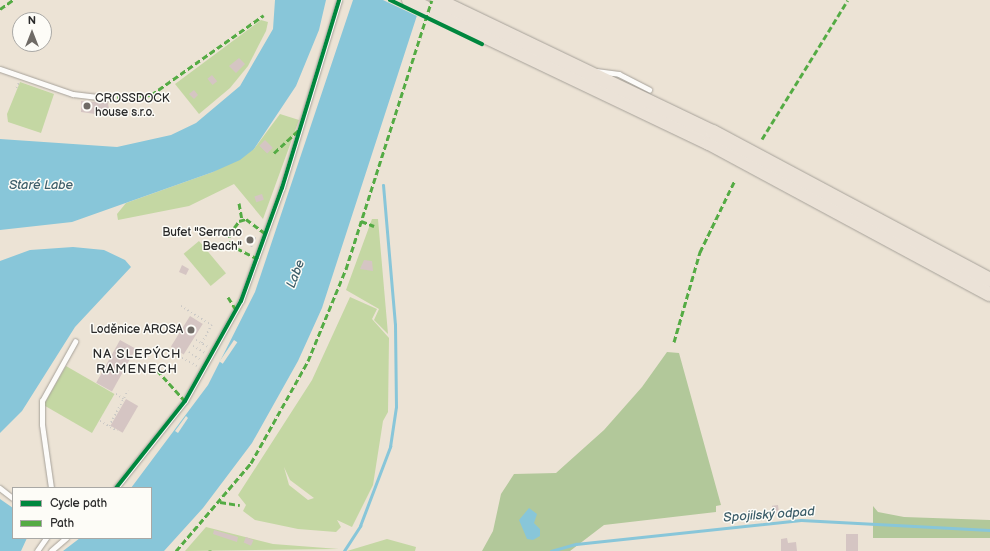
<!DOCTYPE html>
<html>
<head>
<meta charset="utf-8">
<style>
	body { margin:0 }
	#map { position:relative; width:990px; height:551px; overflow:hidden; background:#ece3d5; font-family:"Balsamiq Sans",sans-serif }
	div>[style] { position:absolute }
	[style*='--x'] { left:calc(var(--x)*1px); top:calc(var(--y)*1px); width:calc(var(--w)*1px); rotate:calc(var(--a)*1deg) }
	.green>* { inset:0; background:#c4d7a3; transform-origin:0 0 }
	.forest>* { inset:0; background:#b2c89a }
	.water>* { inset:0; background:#88c6d9 }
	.pier>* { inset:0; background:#ece3d5; transform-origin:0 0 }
	.stream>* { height:2.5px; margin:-1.25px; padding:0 1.25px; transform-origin:1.25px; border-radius:1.25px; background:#88c6d9 }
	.building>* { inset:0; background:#d5c5c3; transform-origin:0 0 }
	.path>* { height:1.5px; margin-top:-0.75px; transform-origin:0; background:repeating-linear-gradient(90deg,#cbc9c6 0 1px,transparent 0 4px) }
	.roads { filter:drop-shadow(0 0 1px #a6a199) drop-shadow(0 0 1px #a6a199) }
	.service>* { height:4.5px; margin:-2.25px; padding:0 2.25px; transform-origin:2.25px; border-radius:2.25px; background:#fcfbf9 }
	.primary>* { height:14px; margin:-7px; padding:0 7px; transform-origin:7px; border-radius:7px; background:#ebe2d7 }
	.quiet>* { height:3px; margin-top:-1.5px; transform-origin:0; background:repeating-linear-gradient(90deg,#54ab44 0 6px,transparent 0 9px) }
	.cycleway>* { height:4px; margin:-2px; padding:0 2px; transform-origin:2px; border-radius:2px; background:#00873e }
	.dots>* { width:11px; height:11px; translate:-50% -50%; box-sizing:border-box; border:2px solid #fdfcf7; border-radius:50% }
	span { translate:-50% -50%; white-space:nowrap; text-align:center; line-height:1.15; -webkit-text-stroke:3px #fdfcf7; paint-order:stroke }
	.poi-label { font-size:12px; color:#2b2b2b }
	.left { translate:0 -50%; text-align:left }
	.right { translate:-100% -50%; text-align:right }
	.water-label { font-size:13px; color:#3c5d69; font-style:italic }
	.neighbourhood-label { font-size:13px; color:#2b2b2b; letter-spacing:1px }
	.legend { position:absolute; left:12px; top:487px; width:140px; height:52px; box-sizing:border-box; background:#fdfcf7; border:1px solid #a9a8a5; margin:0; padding:5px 7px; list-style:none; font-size:12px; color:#2b2b2b }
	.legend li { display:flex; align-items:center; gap:8px; height:20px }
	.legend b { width:20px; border:1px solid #a9a8a5 }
	.north { position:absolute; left:12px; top:12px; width:40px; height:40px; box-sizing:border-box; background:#fdfcf7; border:1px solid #a9a8a5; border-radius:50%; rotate:0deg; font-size:11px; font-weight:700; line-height:16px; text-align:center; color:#2b2b2b }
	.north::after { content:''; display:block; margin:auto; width:14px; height:18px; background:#6f6b66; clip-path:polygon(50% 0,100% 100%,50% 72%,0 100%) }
</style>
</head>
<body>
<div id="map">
	<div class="green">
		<div style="clip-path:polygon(261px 20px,268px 22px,266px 31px,248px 66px,230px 88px,199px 114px,175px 84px)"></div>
		<div style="clip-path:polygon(20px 82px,54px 94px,41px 133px,8px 122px,7px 114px)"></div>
		<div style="clip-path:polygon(280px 114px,299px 120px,263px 219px,234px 184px,189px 206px,118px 220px,117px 214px,126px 203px,213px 172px,254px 149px)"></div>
		<div style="clip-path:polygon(372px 219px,378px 219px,388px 334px,374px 320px,379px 309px,346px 290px)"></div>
		<div style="left:199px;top:241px;width:42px;height:20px;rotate:50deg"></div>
		<div style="clip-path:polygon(evenodd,350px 297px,377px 309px,372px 319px,389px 338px,388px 412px,383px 421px,373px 485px,352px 527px,337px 520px,341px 527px,336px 532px,298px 529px,255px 520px,243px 511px,246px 505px,238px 495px,312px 380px,350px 297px,284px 467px,290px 480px,314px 498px,308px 500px,289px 485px,284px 467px)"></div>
		<div style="left:66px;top:366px;width:56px;height:45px;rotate:30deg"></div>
		<div style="clip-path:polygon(206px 527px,273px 544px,339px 549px,185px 551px)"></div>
		<div style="clip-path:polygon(387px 539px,416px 547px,415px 551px,347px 551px)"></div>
	</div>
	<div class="forest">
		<div style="clip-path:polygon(667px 352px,679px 353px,721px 505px,716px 506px,716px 512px,604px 525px,570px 551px,482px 551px,493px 531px,501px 494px,514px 474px,556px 473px,566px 464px,604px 430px,642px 387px)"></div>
		<div style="clip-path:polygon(873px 506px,878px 512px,904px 517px,990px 520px,990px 538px,873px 538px)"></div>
	</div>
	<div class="water">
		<div style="clip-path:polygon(275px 0,326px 0,319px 30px,296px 86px,254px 149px,240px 160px,213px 172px,72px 222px,0 230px,0 139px,117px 147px,171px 135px,196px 123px,240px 86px,273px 29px)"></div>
		<div style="clip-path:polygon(353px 0,422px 0,322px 308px,298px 361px,252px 443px,203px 508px,164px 551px,63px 551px,80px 538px,151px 538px,151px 488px,131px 488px,208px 385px,255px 292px)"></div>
		<div style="clip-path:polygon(73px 247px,104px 250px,125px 260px,131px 267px,75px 327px,22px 411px,0 433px,0 261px,30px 250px)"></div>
		<div style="clip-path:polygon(0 499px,13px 508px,13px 538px,27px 538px,21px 551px,0 551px)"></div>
		<div style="clip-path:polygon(529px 508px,537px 514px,534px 523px,540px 529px,540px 536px,533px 540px,527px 539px,519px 520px)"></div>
	</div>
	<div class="pier">
		<div style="clip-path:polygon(383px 0,424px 0,419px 17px)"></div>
		<div style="left:234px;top:340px;width:4px;height:26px;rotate:34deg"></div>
		<div style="clip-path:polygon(186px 416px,188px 418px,178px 433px,175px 431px)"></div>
	</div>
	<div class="stream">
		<div style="--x:344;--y:551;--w:30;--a:-57"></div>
		<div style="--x:360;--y:526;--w:85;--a:-69.2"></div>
		<div style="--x:390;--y:447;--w:40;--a:-81.5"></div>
		<div style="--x:396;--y:407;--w:82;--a:-90.7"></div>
		<div style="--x:395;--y:325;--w:140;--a:-94.9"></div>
		<div style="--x:551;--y:551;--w:26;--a:-16"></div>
		<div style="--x:576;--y:544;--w:226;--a:-6.1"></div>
		<div style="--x:801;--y:520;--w:189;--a:3"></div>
	</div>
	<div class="building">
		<div style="clip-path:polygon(239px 58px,245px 64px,236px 73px,229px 66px)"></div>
		<div style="left:212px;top:75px;width:8px;height:6px;rotate:50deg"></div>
		<div style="clip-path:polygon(194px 90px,198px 95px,194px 99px,189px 94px)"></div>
		<div style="clip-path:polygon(81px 101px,108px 103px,110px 116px,81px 112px)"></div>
		<div style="left:265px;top:140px;width:11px;height:8px;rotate:45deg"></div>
		<div style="left:262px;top:194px;width:6px;height:8px;rotate:72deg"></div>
		<div style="clip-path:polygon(364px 260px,372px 261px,373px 271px,360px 269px)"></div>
		<div style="clip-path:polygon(182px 265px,189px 269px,186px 275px,179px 272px)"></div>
		<div style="left:190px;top:316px;width:15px;height:36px;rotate:32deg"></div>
		<div style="left:120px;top:340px;width:18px;height:49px;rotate:29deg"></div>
		<div style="left:126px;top:399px;width:14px;height:31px;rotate:30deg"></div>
		<div style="left:778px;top:505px;width:8px;height:6px;rotate:83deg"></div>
		<div style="clip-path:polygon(214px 530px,238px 537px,237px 542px,213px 534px)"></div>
		<div style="left:846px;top:534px;width:12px;height:17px"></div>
		<div style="left:246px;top:537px;width:8px;height:6px;rotate:23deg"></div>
		<div style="clip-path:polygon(787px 538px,788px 543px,796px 542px,797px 551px,781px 551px,781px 539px)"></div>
	</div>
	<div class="path">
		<div style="--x:16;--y:88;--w:7;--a:-63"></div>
		<div style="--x:251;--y:247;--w:10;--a:-66"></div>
		<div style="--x:255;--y:238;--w:3;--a:18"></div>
		<div style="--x:181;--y:306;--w:36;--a:32"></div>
		<div style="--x:212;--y:325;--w:21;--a:119"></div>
		<div style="--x:196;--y:340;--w:14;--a:30"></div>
		<div style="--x:193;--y:346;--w:14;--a:30"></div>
		<div style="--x:189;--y:352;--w:14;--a:34"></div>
		<div style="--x:182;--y:358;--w:17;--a:28"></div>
		<div style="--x:116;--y:394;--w:9;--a:32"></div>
		<div style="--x:100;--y:421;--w:20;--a:30"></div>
		<div style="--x:109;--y:426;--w:40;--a:-62"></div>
	</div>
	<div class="roads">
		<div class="service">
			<div style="--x:0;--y:69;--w:77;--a:18.9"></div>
			<div style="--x:73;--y:94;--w:35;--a:7"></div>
			<div style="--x:596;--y:71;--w:23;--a:7"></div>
			<div style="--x:619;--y:74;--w:34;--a:27"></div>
			<div style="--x:0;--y:488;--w:16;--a:38"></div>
			<div style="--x:51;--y:488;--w:64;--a:-98.1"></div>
			<div style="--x:42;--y:425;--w:24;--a:-90"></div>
			<div style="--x:42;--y:401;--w:68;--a:-60.8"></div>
			<div style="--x:116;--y:488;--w:111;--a:-51.6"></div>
			<div style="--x:185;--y:401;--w:115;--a:-60.8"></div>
			<div style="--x:241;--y:301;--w:120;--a:-70.1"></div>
			<div style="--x:282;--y:188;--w:196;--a:-73.1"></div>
			<div style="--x:37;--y:551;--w:16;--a:-55"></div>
			<div style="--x:51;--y:551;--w:20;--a:-41"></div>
		</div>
		<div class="primary">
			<div style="--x:409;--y:0;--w:332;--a:25.5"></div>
			<div style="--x:709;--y:143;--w:319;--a:28.3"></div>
			<div style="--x:437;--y:0;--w:306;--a:25.6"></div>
			<div style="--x:713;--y:132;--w:314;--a:28.1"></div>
		</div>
	</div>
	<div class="quiet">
		<div style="--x:0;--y:9;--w:16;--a:-35"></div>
		<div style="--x:108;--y:98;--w:43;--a:-4"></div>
		<div style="--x:151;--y:95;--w:138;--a:-35.3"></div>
		<div style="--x:762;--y:139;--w:163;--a:-58.3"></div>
		<div style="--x:274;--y:153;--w:34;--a:-43"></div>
		<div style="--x:239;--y:203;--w:17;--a:80"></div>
		<div style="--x:361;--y:221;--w:14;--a:21"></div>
		<div style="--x:258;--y:259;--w:29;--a:-153"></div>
		<div style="--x:232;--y:246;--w:11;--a:-105"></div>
		<div style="--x:229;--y:235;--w:17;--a:-54"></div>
		<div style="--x:239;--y:221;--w:7;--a:-16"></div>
		<div style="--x:246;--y:219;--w:25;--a:37"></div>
		<div style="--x:228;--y:297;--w:15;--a:58"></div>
		<div style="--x:674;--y:342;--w:94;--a:-73.9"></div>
		<div style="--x:700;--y:252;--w:80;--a:-64.1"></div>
		<div style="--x:157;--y:370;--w:42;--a:47.9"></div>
		<div style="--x:220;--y:502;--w:20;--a:9"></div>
		<div style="--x:176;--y:551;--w:116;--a:-49.6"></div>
		<div style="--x:251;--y:463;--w:117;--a:-60.8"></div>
		<div style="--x:308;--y:361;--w:100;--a:-67.6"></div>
		<div style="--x:346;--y:269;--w:282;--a:-72.3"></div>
		<div style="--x:210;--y:551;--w:1;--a:-90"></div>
	</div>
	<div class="cycleway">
		<div style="--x:390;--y:0;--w:102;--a:25.6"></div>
		<div style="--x:116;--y:488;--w:111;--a:-51.6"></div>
		<div style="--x:185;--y:401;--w:115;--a:-60.8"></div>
		<div style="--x:241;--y:301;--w:120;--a:-70.1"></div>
		<div style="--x:282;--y:188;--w:196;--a:-73.1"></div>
	</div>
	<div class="dots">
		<div style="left:87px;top:106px;background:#6f6b66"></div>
		<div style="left:250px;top:240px;background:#6f6b66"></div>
		<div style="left:191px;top:330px;background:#6f6b66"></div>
	</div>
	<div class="poi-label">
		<span class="left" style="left:95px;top:106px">CROSSDOCK<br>house s.r.o.</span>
		<span class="right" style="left:242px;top:240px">Bufet "Serrano<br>Beach"</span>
		<span class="right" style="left:183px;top:330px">Loděnice AROSA</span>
	</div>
	<div class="water-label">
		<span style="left:41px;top:185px">Staré Labe</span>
		<span style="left:296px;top:274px;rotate:-69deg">Labe</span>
		<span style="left:769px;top:515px;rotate:-4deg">Spojilský odpad</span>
	</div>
	<div class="neighbourhood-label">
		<span style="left:137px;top:362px">NA SLEPÝCH<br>RAMENECH</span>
	</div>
	<ul class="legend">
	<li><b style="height:5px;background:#00873e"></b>Cycle path</li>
	<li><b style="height:5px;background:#54ab44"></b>Path</li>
	</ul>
	<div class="north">N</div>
</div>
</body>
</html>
